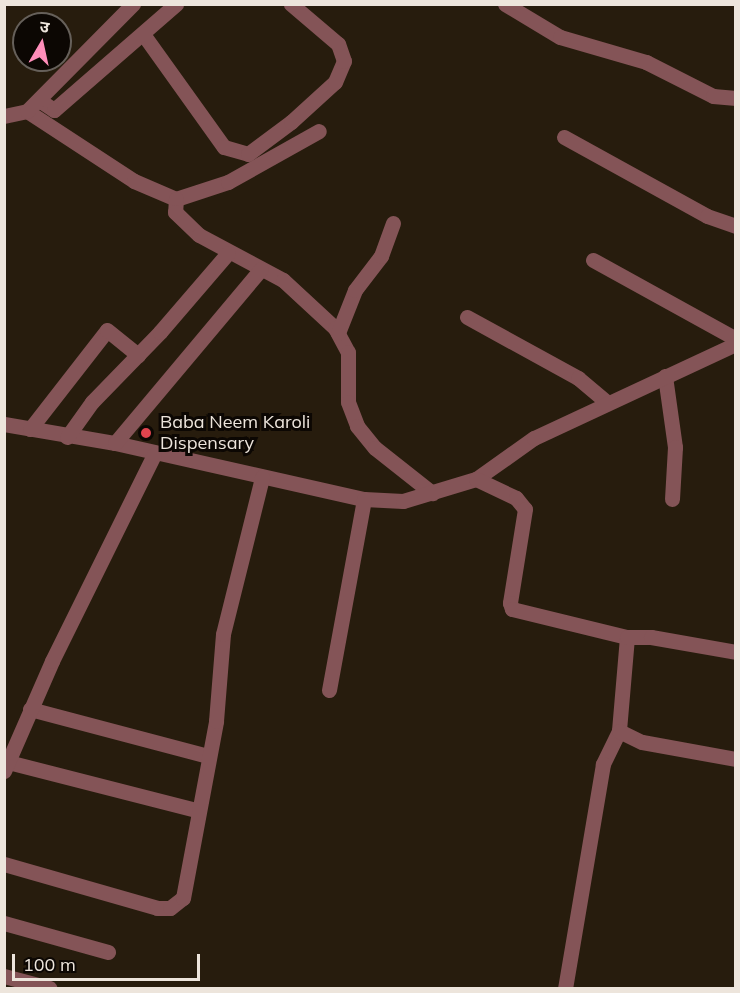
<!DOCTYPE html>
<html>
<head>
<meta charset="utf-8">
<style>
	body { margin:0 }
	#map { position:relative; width:740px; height:993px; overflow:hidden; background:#271c0d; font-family:Mulish,"Noto Sans Devanagari",sans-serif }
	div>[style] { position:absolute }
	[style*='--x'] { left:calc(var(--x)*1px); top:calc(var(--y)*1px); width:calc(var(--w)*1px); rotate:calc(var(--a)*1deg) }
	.minor>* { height:15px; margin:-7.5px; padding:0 7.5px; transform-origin:7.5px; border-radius:7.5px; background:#845457 }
	.dots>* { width:16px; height:16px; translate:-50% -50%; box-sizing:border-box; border:3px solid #0c0703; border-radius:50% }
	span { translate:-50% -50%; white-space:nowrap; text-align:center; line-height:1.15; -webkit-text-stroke:6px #0c0703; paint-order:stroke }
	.poi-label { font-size:18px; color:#ede5dc }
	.left { translate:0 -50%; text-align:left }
	.frame { position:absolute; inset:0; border:6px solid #ede5dc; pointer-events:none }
	.north { position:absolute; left:12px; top:12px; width:60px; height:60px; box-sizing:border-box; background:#0c0703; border:2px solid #66605a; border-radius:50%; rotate:9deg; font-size:16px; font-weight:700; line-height:24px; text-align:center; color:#ede5dc }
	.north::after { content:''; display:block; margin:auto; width:21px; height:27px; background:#ff8eba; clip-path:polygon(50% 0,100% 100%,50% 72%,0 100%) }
	.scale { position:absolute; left:12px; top:954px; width:188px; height:27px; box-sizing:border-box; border:3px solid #ede5dc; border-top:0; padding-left:8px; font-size:18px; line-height:21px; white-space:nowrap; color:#ede5dc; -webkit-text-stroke:4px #0c0703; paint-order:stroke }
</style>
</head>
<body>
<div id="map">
	<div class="minor">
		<div style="--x:505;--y:4;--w:64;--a:31"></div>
		<div style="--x:560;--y:37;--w:90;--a:16.2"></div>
		<div style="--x:646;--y:62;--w:75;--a:26.9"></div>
		<div style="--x:713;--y:96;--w:23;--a:5"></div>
		<div style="--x:143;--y:34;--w:139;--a:54.4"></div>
		<div style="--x:224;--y:147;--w:25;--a:16"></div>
		<div style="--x:248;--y:154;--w:54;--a:-36.7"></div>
		<div style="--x:291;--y:122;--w:59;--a:-42.3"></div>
		<div style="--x:335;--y:82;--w:23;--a:-67"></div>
		<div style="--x:344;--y:61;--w:18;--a:-109"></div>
		<div style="--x:338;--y:44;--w:62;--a:-139.6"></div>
		<div style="--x:39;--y:100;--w:18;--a:34"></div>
		<div style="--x:54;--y:110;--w:162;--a:-41"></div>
		<div style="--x:27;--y:111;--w:128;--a:33.2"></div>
		<div style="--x:134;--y:181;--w:46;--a:23.2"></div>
		<div style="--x:176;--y:199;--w:55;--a:-18.1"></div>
		<div style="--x:228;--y:182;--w:104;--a:-29.3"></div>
		<div style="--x:4;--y:116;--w:24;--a:-12"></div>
		<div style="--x:27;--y:111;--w:151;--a:-45.3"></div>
		<div style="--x:564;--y:137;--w:163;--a:28.9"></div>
		<div style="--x:707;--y:216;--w:31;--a:19"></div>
		<div style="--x:176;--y:199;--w:13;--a:94"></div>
		<div style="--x:175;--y:212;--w:33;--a:44"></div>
		<div style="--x:199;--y:235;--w:95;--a:28.2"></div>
		<div style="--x:283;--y:280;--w:71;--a:42.7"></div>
		<div style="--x:335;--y:328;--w:27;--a:62"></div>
		<div style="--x:348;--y:352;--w:50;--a:90"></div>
		<div style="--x:348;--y:402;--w:26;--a:69"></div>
		<div style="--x:357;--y:426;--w:28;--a:51"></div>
		<div style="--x:375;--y:448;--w:73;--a:38.3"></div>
		<div style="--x:593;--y:260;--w:163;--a:28.9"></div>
		<div style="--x:467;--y:317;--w:127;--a:28.8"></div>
		<div style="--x:578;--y:378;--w:38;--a:40"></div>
		<div style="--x:338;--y:333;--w:46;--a:-68.4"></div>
		<div style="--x:355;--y:290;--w:43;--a:-52.6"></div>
		<div style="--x:381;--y:256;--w:35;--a:-70"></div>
		<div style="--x:665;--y:376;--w:72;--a:82"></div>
		<div style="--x:675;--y:447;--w:52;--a:93.3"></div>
		<div style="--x:4;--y:424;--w:113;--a:9.7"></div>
		<div style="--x:115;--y:443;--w:255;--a:12.7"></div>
		<div style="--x:364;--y:499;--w:39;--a:3"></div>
		<div style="--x:403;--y:501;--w:76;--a:-16.8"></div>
		<div style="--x:476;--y:479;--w:71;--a:-35.3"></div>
		<div style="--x:534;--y:438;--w:223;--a:-25"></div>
		<div style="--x:30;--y:429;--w:125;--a:-52.1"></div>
		<div style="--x:107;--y:330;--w:40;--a:39"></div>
		<div style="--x:67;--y:437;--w:43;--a:-54.5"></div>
		<div style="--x:92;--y:402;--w:98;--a:-45.8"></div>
		<div style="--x:160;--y:332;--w:104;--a:-49.3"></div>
		<div style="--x:115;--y:443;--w:227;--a:-50"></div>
		<div style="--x:476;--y:479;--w:44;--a:25.4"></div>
		<div style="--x:516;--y:498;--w:14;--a:51"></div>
		<div style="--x:525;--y:509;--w:95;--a:99.1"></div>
		<div style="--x:510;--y:603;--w:6;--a:72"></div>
		<div style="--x:512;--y:609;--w:118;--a:13.7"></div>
		<div style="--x:627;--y:637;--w:94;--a:94.9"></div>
		<div style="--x:619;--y:731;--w:37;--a:116"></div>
		<div style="--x:603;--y:764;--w:227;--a:99.6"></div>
		<div style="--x:627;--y:637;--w:24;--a:0"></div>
		<div style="--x:651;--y:637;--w:86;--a:10"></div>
		<div style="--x:329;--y:690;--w:194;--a:-79.6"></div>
		<div style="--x:30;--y:709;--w:184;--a:14.8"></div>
		<div style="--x:619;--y:731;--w:25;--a:26"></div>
		<div style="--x:642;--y:742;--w:96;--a:10.3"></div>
		<div style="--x:8;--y:762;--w:195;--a:14.3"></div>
		<div style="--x:4;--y:771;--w:120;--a:-66.4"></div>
		<div style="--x:52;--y:661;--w:230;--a:-63.7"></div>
		<div style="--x:4;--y:864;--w:159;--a:16"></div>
		<div style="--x:157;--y:908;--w:13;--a:0"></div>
		<div style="--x:170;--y:908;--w:16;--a:-38"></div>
		<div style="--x:183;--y:898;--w:180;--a:-79.4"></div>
		<div style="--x:216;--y:721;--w:87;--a:-85.4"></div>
		<div style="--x:223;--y:634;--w:162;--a:-76"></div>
		<div style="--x:4;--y:923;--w:108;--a:15.6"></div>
		<div style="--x:4;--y:976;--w:47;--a:14.9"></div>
	</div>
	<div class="dots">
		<div style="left:146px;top:433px;background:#e0444e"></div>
	</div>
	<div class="poi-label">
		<span class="left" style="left:160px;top:433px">Baba Neem Karoli<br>Dispensary</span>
	</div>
	<div class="frame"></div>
	<div class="north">उ</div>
	<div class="scale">100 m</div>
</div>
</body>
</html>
